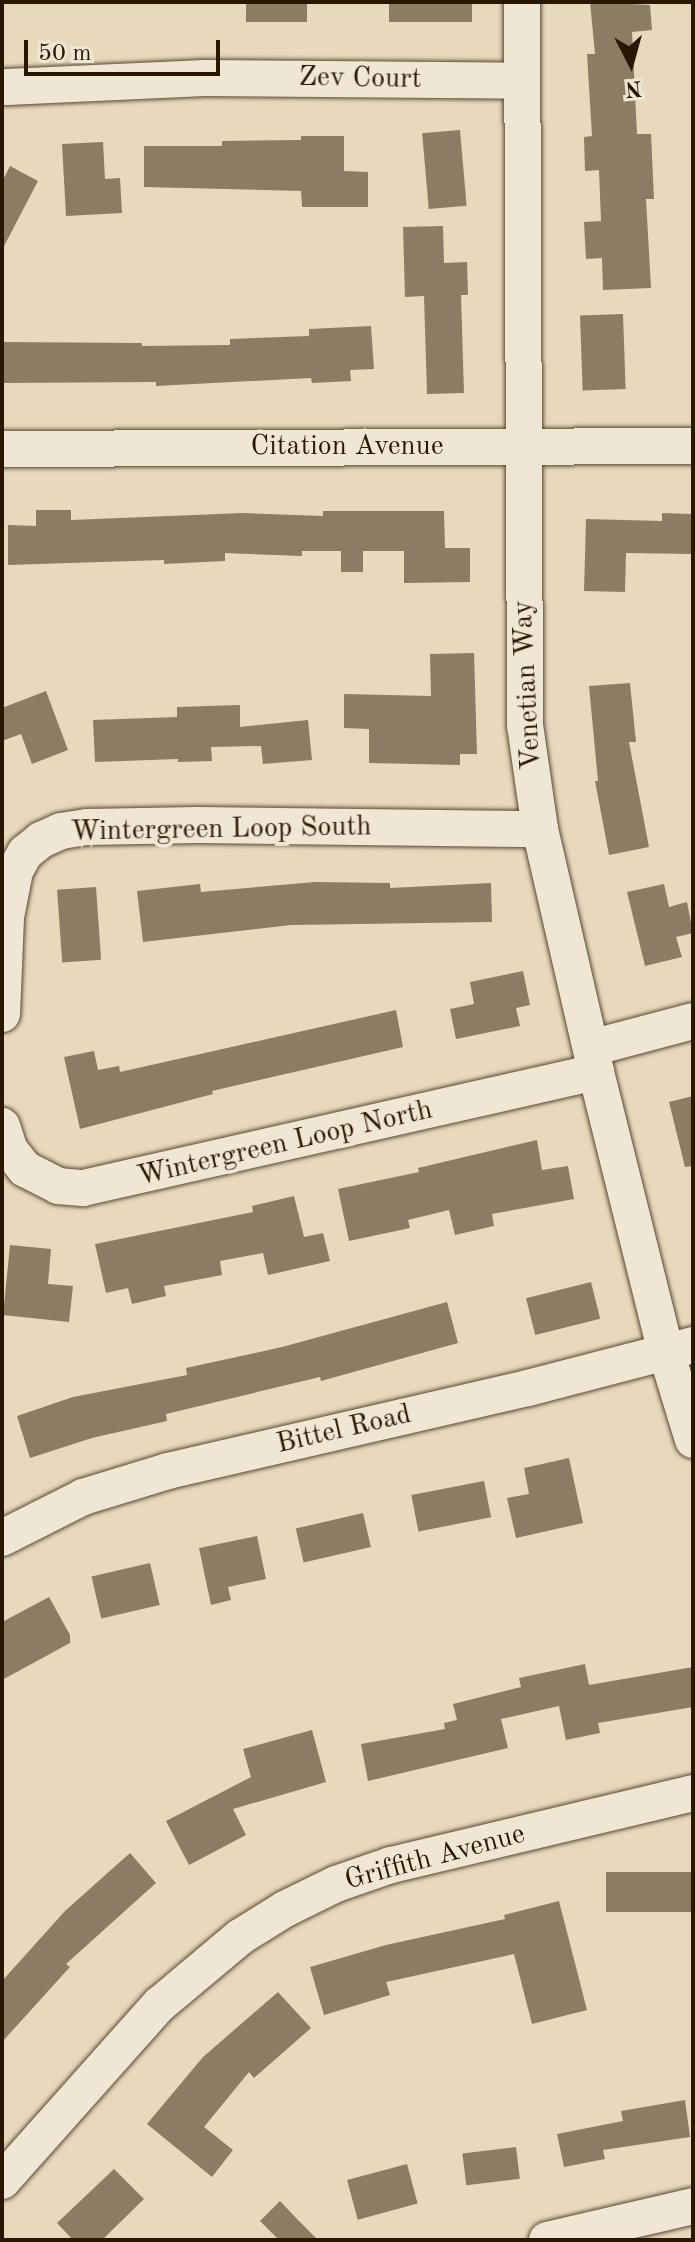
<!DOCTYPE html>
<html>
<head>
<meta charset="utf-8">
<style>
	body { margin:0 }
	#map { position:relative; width:695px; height:2242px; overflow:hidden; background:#e8d9bd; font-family:"Old Standard TT",serif }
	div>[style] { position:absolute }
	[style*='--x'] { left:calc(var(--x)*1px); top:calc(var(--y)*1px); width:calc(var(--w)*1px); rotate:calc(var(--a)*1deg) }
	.building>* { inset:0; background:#8c7c63; transform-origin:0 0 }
	.roads { filter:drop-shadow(0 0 2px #594831) drop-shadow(0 0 2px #594831) }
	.minor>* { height:36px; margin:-18px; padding:0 18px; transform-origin:18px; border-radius:18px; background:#f0e6d4 }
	span { translate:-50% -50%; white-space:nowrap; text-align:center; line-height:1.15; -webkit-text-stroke:8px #f0e6d4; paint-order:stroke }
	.street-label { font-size:28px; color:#291702 }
	.frame { position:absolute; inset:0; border:4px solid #291702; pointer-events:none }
	.north { position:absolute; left:591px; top:24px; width:80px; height:80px; -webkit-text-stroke:6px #f0e6d4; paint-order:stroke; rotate:174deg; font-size:22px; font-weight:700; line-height:32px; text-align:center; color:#291702 }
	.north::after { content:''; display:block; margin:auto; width:28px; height:36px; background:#291702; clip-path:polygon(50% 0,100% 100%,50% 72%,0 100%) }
	.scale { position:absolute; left:24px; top:40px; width:196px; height:36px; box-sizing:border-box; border:4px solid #291702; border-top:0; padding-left:10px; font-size:24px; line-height:28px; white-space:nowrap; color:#291702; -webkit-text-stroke:6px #f0e6d4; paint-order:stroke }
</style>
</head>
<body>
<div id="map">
	<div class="building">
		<div style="left:246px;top:2px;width:61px;height:20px"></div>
		<div style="left:389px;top:2px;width:83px;height:20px"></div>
		<div style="clip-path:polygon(590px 2px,650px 5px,652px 30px,632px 32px,637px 134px,651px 134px,654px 199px,646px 199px,651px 288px,603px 290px,602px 258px,586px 259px,584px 222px,601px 221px,599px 170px,585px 171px,584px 137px,592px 136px,587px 54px,595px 54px)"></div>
		<div style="left:460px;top:130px;width:76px;height:38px;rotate:85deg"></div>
		<div style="clip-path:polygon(301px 136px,344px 136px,344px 171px,368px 172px,368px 207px,302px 207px,301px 191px,144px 187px,144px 146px,222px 146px,222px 141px,301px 140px)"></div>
		<div style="clip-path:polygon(103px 142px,105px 179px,120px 178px,122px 213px,66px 216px,62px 144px)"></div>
		<div style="clip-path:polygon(10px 166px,38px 181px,2px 250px,2px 182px)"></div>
		<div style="clip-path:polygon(443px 226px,444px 263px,467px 262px,468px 295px,461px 295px,464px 393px,427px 394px,424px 296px,405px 297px,403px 227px)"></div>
		<div style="left:623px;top:314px;width:75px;height:43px;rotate:88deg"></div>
		<div style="clip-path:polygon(371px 326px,374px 369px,350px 370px,351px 381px,312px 383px,311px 378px,156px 386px,156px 382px,2px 383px,2px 342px,142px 343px,142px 346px,230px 345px,230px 339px,309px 336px,309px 329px)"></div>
		<div style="clip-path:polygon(36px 510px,71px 510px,71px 520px,243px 513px,323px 516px,323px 511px,444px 511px,445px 548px,470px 548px,470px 582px,404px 583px,404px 551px,363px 551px,363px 572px,341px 572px,341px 551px,302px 551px,302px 556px,225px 553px,225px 561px,164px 564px,164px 560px,8px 565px,8px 525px,36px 526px)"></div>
		<div style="clip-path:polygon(662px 513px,693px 514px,693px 554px,626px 553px,625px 592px,584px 591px,586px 519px,662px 521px)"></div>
		<div style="clip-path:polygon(474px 653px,477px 754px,460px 754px,460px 765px,369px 763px,369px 729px,344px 728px,344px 694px,431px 696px,430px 654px)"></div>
		<div style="clip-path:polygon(630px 683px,636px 742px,629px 742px,649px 847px,609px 855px,595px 781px,598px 781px,589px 686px)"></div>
		<div style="clip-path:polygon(46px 691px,68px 750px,32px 764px,21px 734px,2px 741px,2px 708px)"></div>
		<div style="clip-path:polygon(240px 705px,240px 727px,308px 720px,312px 760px,263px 764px,261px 746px,211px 747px,212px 761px,178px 762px,178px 759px,95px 762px,93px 720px,177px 717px,177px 707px)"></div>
		<div style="clip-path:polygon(315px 882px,390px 883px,390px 888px,491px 883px,492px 922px,291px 925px,143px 942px,137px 891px,200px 884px,201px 892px)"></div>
		<div style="clip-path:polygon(664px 884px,669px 907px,687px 902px,693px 933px,676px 937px,682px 957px,645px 966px,627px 892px)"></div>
		<div style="left:96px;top:887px;width:73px;height:39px;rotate:86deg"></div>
		<div style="clip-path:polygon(523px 971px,530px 1005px,516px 1008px,520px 1026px,456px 1039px,450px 1009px,474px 1004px,470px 982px)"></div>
		<div style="clip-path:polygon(396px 1010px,403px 1047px,212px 1091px,213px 1094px,80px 1129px,64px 1057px,94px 1051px,98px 1070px,119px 1066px,120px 1072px)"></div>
		<div style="clip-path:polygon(693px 1096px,693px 1166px,685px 1167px,669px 1102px)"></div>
		<div style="clip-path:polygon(537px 1140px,542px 1170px,568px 1166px,574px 1199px,492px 1214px,494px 1226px,455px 1235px,449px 1210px,408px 1220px,410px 1228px,349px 1241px,338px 1189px,419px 1172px,418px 1168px)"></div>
		<div style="clip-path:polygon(294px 1196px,304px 1237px,323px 1233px,330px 1261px,268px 1275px,263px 1253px,220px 1261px,222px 1275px,164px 1286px,166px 1296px,132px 1304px,128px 1288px,106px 1293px,95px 1244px,253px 1212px,252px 1206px)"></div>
		<div style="clip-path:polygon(10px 1245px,51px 1249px,48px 1284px,73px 1286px,69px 1322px,3px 1315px)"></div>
		<div style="left:591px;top:1282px;width:38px;height:67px;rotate:76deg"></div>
		<div style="clip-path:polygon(447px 1302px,458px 1343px,321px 1381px,320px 1377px,166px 1414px,167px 1421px,92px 1438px,30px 1458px,17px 1416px,73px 1397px,187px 1375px,186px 1368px,282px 1347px)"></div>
		<div style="clip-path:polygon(569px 1458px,583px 1523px,516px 1538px,507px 1498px,529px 1494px,524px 1468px)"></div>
		<div style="left:484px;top:1481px;width:37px;height:74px;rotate:79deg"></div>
		<div style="left:363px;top:1513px;width:35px;height:69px;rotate:77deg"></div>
		<div style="clip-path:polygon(257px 1536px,266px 1579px,228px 1587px,231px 1600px,211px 1605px,199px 1548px)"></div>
		<div style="left:150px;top:1563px;width:43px;height:60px;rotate:77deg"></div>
		<div style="clip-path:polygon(49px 1597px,70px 1635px,70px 1643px,2px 1680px,2px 1622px)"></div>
		<div style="clip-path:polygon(585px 1664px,589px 1685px,693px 1667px,693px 1707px,598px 1723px,600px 1733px,566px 1740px,559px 1706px,501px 1719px,508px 1748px,368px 1781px,361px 1744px,445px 1729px,444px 1723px,457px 1720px,453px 1704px,521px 1687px,519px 1678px)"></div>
		<div style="clip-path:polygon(312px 1730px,326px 1782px,233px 1809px,246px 1835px,189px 1865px,166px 1821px,251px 1777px,243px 1749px)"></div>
		<div style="clip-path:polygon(130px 1853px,156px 1883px,66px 1964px,70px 1967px,2px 2042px,2px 1981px,65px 1911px)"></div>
		<div style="left:693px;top:1872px;width:40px;height:87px;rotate:90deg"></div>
		<div style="clip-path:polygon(559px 1901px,587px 2010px,532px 2024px,514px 1954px,386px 1982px,390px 1995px,324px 2015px,310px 1967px,386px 1945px,505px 1919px,504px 1915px)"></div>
		<div style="clip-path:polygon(278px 1992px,311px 2028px,254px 2078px,249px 2072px,204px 2127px,233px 2150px,212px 2177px,147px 2124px,203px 2057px)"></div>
		<div style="clip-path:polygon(685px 2100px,690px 2137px,603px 2150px,605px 2159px,564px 2167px,557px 2134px,623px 2121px,621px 2111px)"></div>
		<div style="left:516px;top:2147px;width:32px;height:54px;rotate:83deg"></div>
		<div style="left:407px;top:2164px;width:41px;height:62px;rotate:75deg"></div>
		<div style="clip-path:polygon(114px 2169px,144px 2199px,102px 2240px,73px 2240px,57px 2223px)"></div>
		<div style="clip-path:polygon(280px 2201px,299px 2221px,318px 2240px,279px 2240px,260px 2221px)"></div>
	</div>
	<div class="roads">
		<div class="minor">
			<div style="--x:522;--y:2;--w:723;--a:89.76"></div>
			<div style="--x:525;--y:725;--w:105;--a:81.8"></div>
			<div style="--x:540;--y:829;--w:249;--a:77"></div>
			<div style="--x:596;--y:1072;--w:289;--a:76"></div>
			<div style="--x:666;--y:1352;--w:92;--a:72.9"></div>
			<div style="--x:7;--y:87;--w:198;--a:-2.6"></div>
			<div style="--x:205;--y:78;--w:317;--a:0.5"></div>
			<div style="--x:2;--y:449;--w:691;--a:-0.25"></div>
			<div style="--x:2;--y:1014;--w:97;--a:-87.6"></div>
			<div style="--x:6;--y:917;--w:47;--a:-78.9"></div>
			<div style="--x:15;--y:871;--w:21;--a:-61"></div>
			<div style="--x:25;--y:853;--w:21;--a:-39"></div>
			<div style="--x:41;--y:840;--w:22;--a:-24"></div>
			<div style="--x:61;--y:831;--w:26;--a:-9"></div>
			<div style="--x:87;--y:827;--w:111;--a:-1"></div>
			<div style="--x:198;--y:825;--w:342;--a:0.7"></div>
			<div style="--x:591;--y:1048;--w:106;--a:-14.8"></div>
			<div style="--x:2;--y:1126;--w:25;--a:72"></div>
			<div style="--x:10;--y:1150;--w:24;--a:52"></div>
			<div style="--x:25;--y:1169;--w:37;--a:27"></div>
			<div style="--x:58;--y:1186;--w:25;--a:5"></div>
			<div style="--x:83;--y:1188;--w:526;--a:-12.74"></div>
			<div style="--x:2;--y:1538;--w:91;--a:-26.8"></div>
			<div style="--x:83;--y:1497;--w:89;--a:-17"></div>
			<div style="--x:168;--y:1471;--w:369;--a:-13"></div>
			<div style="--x:528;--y:1388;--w:171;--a:-14.6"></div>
			<div style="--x:2;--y:2181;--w:236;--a:-48.3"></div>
			<div style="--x:159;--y:2005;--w:106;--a:-40"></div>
			<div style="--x:240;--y:1937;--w:53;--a:-31.9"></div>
			<div style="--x:285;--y:1909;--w:57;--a:-26.1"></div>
			<div style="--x:336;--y:1884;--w:58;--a:-19.1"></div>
			<div style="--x:391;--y:1865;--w:310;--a:-13.4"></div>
			<div style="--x:547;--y:2240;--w:150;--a:-13.1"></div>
		</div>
	</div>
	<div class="street-label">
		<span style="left:360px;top:79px;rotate:1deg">Zev Court</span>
		<span style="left:347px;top:447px">Citation Avenue</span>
		<span style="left:528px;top:685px;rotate:-93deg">Venetian Way</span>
		<span style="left:221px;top:830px;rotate:-1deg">Wintergreen Loop South</span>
		<span style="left:285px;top:1144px;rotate:-13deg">Wintergreen Loop North</span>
		<span style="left:344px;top:1430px;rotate:-13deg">Bittel Road</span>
		<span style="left:435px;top:1858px;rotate:-15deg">Griffith Avenue</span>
	</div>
	<div class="frame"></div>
	<div class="north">N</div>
	<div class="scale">50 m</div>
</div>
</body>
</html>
